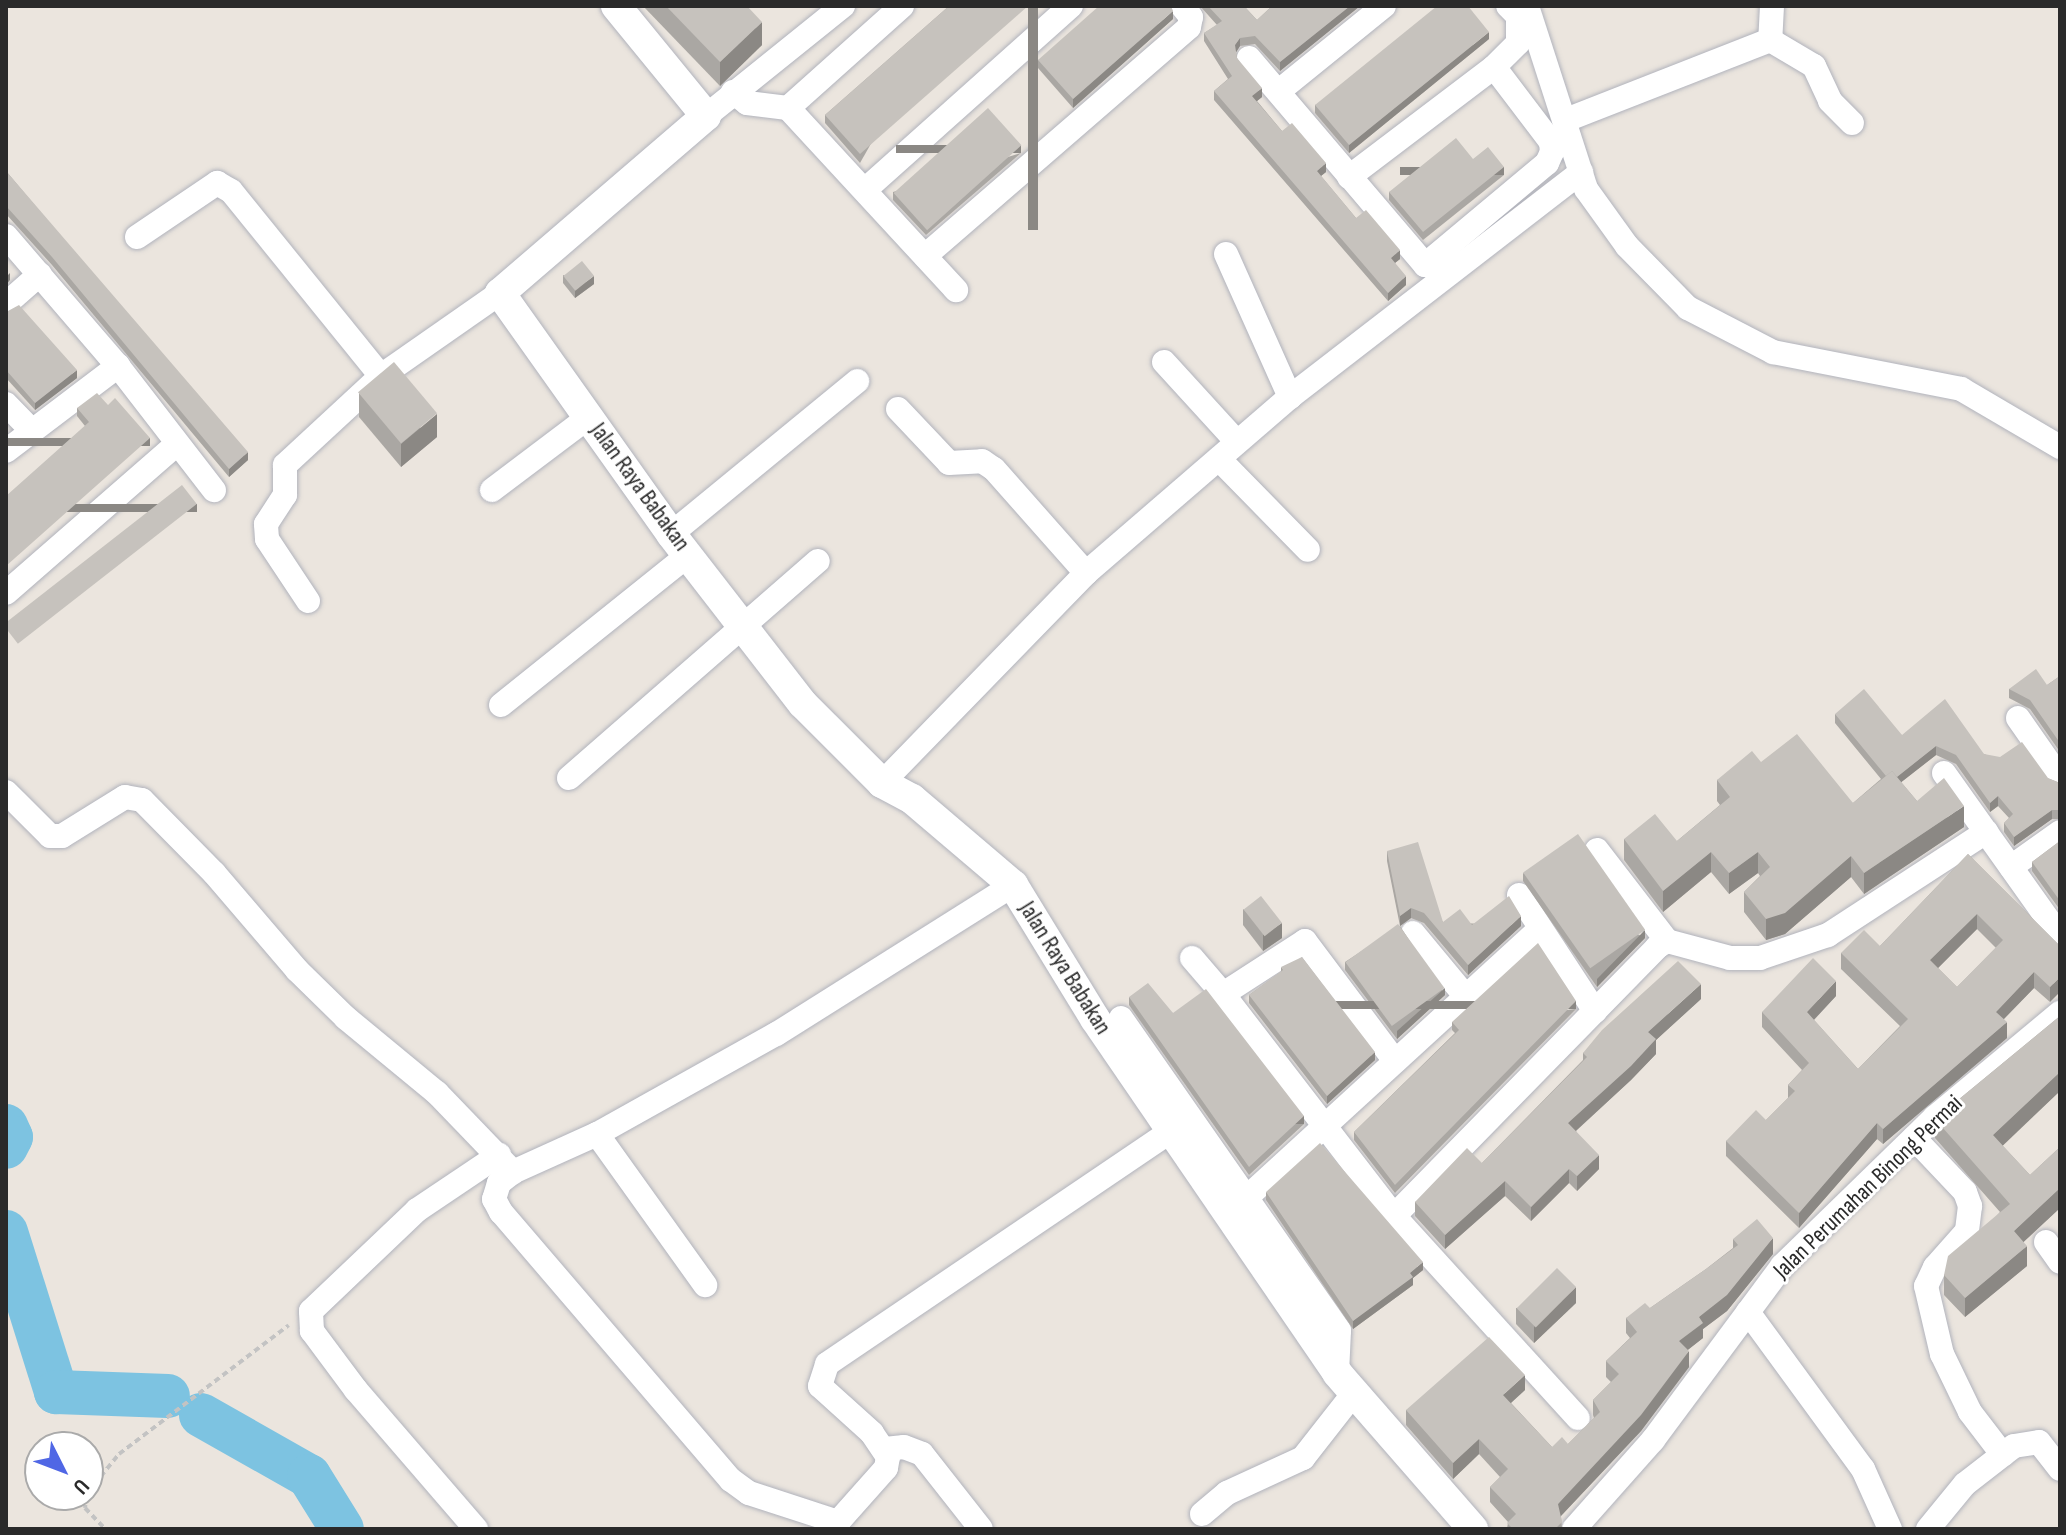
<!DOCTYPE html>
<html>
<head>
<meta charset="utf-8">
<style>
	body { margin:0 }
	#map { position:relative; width:2066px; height:1535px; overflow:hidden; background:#ebe5de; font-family:"Sofia Sans Condensed",sans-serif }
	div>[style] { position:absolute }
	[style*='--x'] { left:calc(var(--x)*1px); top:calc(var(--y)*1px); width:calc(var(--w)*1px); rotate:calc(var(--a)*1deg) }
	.river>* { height:44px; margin:-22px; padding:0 22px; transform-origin:22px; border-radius:22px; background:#7dc3e1 }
	.path>* { height:4px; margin-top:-2px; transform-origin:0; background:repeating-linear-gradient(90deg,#c3c3c3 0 6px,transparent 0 10px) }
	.roads { filter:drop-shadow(0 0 2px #b1b3bc) drop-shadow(0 0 2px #b1b3bc) }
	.minor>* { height:24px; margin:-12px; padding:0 12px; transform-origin:12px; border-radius:12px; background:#fff }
	.tertiary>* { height:30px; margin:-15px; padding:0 15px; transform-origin:15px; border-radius:15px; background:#fff }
	.wall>* { inset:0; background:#aaa7a3 }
	.shaded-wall>* { inset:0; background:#8b8884; transform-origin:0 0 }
	.building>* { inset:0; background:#c6c2bd; transform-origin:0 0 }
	span { translate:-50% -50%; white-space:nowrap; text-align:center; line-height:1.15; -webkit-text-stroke:6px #fff; paint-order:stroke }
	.street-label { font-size:24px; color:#2a2a2a }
	.frame { position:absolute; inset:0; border:8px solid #2a2a2a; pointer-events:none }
	.north { position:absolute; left:24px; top:1431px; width:80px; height:80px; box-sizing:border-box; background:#fff; border:2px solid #aaa; border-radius:50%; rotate:132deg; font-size:22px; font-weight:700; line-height:32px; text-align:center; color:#2a2a2a }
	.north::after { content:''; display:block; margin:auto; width:28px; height:36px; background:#5067e5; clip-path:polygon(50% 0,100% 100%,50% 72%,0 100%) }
</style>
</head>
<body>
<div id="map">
	<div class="river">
		<div style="--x:6;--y:1126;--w:12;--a:66"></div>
		<div style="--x:11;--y:1137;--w:11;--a:117"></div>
		<div style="--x:6;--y:1232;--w:168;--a:72.6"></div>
		<div style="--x:56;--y:1392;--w:112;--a:2"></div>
		<div style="--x:201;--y:1415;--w:124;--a:29.5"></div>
		<div style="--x:309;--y:1476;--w:62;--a:58.1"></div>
	</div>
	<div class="path">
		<div style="--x:88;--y:1492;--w:49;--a:-50.8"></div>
		<div style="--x:119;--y:1454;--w:213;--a:-37.2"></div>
		<div style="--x:86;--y:1495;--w:13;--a:94"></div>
		<div style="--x:85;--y:1508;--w:29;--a:46"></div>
	</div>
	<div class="roads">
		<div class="minor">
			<div style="--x:1527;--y:6;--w:192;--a:72.1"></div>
			<div style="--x:1586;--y:189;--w:70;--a:54.3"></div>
			<div style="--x:1627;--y:246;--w:87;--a:45.5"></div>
			<div style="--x:1688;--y:308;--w:96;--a:27.4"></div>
			<div style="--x:1773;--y:352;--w:192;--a:11.1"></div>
			<div style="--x:1961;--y:389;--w:115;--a:30.4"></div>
			<div style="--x:1772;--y:6;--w:34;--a:93"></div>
			<div style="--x:1770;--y:40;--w:51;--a:30.6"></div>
			<div style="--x:1814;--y:66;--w:38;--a:65"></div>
			<div style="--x:1830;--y:101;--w:31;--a:45"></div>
			<div style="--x:1249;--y:58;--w:272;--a:49.6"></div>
			<div style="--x:1425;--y:265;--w:159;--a:-39.9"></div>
			<div style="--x:1547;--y:163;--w:12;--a:-66"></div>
			<div style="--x:1552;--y:152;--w:10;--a:-96"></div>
			<div style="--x:1551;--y:142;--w:94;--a:-127.2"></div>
			<div style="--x:1494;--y:67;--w:34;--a:-45"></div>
			<div style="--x:1518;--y:43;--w:27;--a:-90"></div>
			<div style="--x:1518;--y:16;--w:14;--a:-135"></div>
			<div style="--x:1279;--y:91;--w:135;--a:-39"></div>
			<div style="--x:733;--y:92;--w:18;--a:38"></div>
			<div style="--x:747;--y:103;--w:41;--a:7"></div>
			<div style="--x:788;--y:108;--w:248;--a:47.3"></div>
			<div style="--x:788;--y:108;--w:153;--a:-41.8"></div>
			<div style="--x:706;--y:116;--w:176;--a:-38.8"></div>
			<div style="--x:1566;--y:120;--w:219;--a:-21.4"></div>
			<div style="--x:1349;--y:177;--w:182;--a:-37.2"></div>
			<div style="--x:866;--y:189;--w:275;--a:-41.8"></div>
			<div style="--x:6;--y:236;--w:172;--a:49.3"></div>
			<div style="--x:118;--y:366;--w:157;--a:52.3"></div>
			<div style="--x:137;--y:237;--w:97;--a:-34"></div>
			<div style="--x:217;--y:183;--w:16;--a:30"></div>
			<div style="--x:231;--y:191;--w:238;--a:51"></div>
			<div style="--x:1226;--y:254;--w:157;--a:65.9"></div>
			<div style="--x:925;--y:256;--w:349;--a:-40.9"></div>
			<div style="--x:1189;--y:27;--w:10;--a:-79"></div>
			<div style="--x:1191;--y:17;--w:14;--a:-129"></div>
			<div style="--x:6;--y:304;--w:45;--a:-41.4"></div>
			<div style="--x:1164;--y:362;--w:108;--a:47.6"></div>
			<div style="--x:6;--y:404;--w:36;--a:46"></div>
			<div style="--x:898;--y:409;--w:74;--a:46.6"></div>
			<div style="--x:949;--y:463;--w:33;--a:-3"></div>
			<div style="--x:982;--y:461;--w:14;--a:34"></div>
			<div style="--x:994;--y:469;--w:139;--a:48.5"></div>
			<div style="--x:6;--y:451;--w:141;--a:-37.2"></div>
			<div style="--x:1219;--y:459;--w:127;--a:45.6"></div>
			<div style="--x:492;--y:490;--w:121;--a:-37"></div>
			<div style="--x:671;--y:534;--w:241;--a:-39.4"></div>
			<div style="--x:6;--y:593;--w:227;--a:-41.1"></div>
			<div style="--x:308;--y:601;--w:74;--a:-123.5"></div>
			<div style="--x:267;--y:539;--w:15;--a:-94"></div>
			<div style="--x:266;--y:524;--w:35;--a:-57"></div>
			<div style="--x:285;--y:495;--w:30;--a:-90"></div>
			<div style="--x:285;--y:465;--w:131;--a:-42.8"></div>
			<div style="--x:381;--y:376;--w:145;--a:-34.9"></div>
			<div style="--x:501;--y:705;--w:240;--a:-38.7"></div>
			<div style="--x:2018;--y:718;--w:73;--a:55"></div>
			<div style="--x:1944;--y:773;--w:200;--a:54.6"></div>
			<div style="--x:569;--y:778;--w:330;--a:-41.1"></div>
			<div style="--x:882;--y:783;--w:293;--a:-45.8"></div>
			<div style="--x:1086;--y:573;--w:269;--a:-40.8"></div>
			<div style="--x:1290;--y:397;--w:368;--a:-37.7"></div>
			<div style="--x:6;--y:792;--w:62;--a:45"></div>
			<div style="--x:50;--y:836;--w:12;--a:0"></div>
			<div style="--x:62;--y:836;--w:74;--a:-31.8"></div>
			<div style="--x:125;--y:797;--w:17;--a:10"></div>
			<div style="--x:142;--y:800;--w:103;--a:45.4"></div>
			<div style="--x:214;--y:873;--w:128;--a:49.4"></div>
			<div style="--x:297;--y:970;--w:69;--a:44.4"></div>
			<div style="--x:346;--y:1018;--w:118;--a:39.5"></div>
			<div style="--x:437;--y:1093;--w:110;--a:46.1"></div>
			<div style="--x:1597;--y:850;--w:115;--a:52.4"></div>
			<div style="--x:2011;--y:867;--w:60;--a:-35.5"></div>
			<div style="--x:1013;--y:885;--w:280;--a:147.8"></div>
			<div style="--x:776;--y:1034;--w:205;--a:150.8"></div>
			<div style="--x:597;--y:1134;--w:92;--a:155.7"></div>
			<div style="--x:513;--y:1172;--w:18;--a:142"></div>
			<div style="--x:499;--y:1183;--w:17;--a:107"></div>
			<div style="--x:494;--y:1199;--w:15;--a:62"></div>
			<div style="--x:501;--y:1212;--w:353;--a:49.4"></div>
			<div style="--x:731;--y:1480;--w:22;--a:36"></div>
			<div style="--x:749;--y:1493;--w:94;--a:18"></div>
			<div style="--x:838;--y:1522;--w:72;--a:-48.4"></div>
			<div style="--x:886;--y:1468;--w:11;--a:-80"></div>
			<div style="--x:888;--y:1457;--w:29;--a:-124"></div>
			<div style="--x:872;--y:1433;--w:70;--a:-137.9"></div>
			<div style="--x:820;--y:1386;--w:23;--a:-72"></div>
			<div style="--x:827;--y:1364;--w:418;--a:-34.1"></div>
			<div style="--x:1519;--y:895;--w:139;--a:56.8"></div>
			<div style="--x:1413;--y:933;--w:85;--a:50.3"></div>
			<div style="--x:1192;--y:958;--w:48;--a:49.3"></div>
			<div style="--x:1121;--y:1018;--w:381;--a:55.1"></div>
			<div style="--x:1339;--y:1331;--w:42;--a:92.7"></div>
			<div style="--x:1395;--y:1061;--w:150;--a:-126.9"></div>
			<div style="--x:1305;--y:941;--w:98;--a:147.1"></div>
			<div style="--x:1223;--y:994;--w:280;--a:52.4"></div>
			<div style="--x:1394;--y:1216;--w:376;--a:-45.6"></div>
			<div style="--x:1657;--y:947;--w:12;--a:-31"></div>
			<div style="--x:1667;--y:941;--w:65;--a:15.1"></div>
			<div style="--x:1730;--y:958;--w:30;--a:0"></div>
			<div style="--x:1760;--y:958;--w:72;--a:-18.7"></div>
			<div style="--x:1828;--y:935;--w:189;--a:-33.1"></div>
			<div style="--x:597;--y:1134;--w:186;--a:54.4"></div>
			<div style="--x:1914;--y:1138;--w:74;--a:46.6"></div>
			<div style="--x:1965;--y:1192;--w:15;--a:70"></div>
			<div style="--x:1970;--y:1206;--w:25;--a:97"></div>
			<div style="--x:1967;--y:1231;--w:48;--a:131.6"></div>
			<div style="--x:1935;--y:1267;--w:21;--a:115"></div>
			<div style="--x:1926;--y:1286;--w:70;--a:76.8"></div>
			<div style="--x:1942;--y:1354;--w:64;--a:64.2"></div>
			<div style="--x:1970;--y:1412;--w:54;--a:52.5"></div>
			<div style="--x:1244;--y:1200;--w:398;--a:-42.5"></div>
			<div style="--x:1394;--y:1216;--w:273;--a:47.7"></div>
			<div style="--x:2046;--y:1242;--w:24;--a:55"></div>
			<div style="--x:1748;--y:1312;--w:195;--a:53.8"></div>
			<div style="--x:1863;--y:1469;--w:66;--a:65.8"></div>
			<div style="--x:885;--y:1449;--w:19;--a:-6"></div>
			<div style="--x:904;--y:1447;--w:19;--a:21"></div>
			<div style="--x:922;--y:1454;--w:95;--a:51.8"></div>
			<div style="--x:1202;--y:1514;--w:33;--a:-40"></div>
			<div style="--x:1227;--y:1493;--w:84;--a:-24.7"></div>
			<div style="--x:1303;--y:1458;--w:83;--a:-51.9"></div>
			<div style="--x:476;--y:1529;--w:184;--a:-130.8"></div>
			<div style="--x:356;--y:1390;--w:74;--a:-126.7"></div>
			<div style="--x:312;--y:1331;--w:20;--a:-93"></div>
			<div style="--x:311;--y:1311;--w:146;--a:-43.6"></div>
			<div style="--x:417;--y:1210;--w:99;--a:-33.9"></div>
			<div style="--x:1574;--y:1529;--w:119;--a:-48.4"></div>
			<div style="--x:1653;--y:1440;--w:217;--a:-53.4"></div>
			<div style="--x:1782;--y:1266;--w:214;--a:-44.2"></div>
			<div style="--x:1935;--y:1117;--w:163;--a:-39.8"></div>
			<div style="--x:1928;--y:1529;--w:58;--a:-50.6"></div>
			<div style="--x:1965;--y:1484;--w:62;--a:-37.8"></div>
			<div style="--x:2014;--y:1446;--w:25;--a:-9"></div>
			<div style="--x:2039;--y:1442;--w:34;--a:52"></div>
		</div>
		<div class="tertiary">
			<div style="--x:616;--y:6;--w:142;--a:50.7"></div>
			<div style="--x:706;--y:116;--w:272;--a:139.3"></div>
			<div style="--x:500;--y:293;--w:296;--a:54.6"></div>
			<div style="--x:671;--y:534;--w:215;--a:52.2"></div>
			<div style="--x:803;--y:704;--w:112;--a:45"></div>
			<div style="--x:882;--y:783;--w:34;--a:28"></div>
			<div style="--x:912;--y:799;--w:133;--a:40.4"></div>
			<div style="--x:1013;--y:885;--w:157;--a:58.5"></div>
			<div style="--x:1095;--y:1019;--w:429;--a:55.6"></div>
			<div style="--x:1337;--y:1373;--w:207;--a:48.9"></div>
		</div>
	</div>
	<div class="wall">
		<div style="clip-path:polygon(643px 6px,747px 6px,762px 45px,720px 86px)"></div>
		<div style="clip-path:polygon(949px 6px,860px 163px,825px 123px,825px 115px)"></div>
		<div style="clip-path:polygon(1200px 6px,1244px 6px,1257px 20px,1272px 6px,1360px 6px,1280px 71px,1255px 44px,1240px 46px,1236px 52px,1237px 58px,1262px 97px,1257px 101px,1282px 131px,1326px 172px,1321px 176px,1356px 218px,1400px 259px,1395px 263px,1406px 285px,1388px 301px,1214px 100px,1214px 91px,1228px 79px,1204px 41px,1204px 33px,1217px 25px)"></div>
		<div style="clip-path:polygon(1173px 19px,1073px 108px,1038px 68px,1038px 60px)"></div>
		<div style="clip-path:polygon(1489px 39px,1349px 153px,1315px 113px,1315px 105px)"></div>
		<div style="clip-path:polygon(1021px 153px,926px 235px,893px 200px,893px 192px)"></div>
		<div style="clip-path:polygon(1473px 159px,1504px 175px,1423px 240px,1389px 200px,1389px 192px)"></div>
		<div style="clip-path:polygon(6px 171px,248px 460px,229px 477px,52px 265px,6px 214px)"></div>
		<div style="clip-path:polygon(563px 275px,594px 284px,575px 298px,563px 283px)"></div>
		<div style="clip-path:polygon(6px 310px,77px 378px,35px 410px,6px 378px)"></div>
		<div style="clip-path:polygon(359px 393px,437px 437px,401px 467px,359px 417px)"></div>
		<div style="clip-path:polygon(108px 405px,150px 446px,85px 426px,77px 416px,77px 408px)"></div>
		<div style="clip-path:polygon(2060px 676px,2060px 752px,2030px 709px,2009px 698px,2009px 689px,2047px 685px)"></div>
		<div style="clip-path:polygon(1835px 714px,1902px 735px,1984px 754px,2060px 783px,2060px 819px,2052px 819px,2014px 846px,2004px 832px,2004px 823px,2009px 818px,1998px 806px,1990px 812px,1956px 764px,1936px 755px,1901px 782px,1917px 801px,1964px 827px,1864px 894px,1851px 877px,1785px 934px,1766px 940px,1744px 912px,1744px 892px,1760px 876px,1758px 873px,1729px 894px,1711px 872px,1663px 912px,1624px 860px,1624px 839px,1677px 841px,1720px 805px,1717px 801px,1717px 780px,1761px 762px,1853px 803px,1881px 779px,1835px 723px)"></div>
		<div style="clip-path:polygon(2060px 841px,2060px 910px,2032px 871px,2032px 862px)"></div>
		<div style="clip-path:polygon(1387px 851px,1443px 922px,1521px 926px,1468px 975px,1424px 923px,1411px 918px,1400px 926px,1445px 995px,1397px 1039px,1345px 970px,1345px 962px,1400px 926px,1387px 861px)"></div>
		<div style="clip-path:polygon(evenodd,1968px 854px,2060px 946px,2050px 1002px,2034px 988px,2004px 1019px,2007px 1038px,1883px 1144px,1877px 1139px,1799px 1228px,1726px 1156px,1726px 1141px,1766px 1120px,1788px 1098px,1788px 1085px,1802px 1070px,1762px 1027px,1762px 1012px,1836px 996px,1814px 1020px,1858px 1069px,1900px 1026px,1841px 969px,1841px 953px,1880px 946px,1968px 854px,1977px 929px,1996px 948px,1957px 987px,1938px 968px,1977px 929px)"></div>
		<div style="clip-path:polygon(1523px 873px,1645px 938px,1597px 987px,1523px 881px)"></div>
		<div style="clip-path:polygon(1243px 909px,1282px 938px,1263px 951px,1243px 925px)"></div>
		<div style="clip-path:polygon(1281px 967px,1375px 1060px,1327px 1104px,1249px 1003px,1249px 995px,1281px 972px)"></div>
		<div style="clip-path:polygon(1129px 997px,1173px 1013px,1304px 1124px,1249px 1175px,1129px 1005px)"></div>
		<div style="clip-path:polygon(1701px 999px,1656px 1040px,1656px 1054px,1631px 1080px,1576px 1131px,1599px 1169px,1577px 1191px,1569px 1183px,1531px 1221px,1505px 1196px,1445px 1249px,1415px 1216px,1415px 1202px,1482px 1163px,1583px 1060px,1583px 1053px)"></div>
		<div style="clip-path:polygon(1576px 1009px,1395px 1193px,1354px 1140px,1354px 1132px,1455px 1033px,1452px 1030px,1452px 1022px)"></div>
		<div style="clip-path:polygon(2060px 1016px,2060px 1091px,2002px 1145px,2030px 1175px,2060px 1147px,2060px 1208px,2023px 1242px,2027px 1266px,1965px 1317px,1944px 1295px,1944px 1275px,2000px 1212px,1935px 1138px,1935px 1119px)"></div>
		<div style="clip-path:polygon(1266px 1192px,1423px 1270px,1413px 1278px,1413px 1285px,1353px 1329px,1266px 1200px)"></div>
		<div style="clip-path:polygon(1733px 1239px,1773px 1254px,1727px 1311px,1703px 1329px,1703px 1338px,1687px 1350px,1689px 1367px,1641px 1431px,1561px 1516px,1562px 1529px,1507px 1529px,1508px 1522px,1490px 1502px,1490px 1487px,1500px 1477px,1479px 1454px,1453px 1479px,1406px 1425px,1406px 1410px,1525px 1390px,1511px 1403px,1552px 1447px,1568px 1444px,1594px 1418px,1593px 1415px,1593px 1400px,1611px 1382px,1606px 1377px,1606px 1361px,1630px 1338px,1626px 1333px,1626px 1318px,1650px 1308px,1706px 1269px,1733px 1248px)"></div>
		<div style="clip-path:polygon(1576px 1303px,1534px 1343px,1516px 1324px,1516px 1308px)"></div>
	</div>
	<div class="shaded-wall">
		<div style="left:1028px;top:6px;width:10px;height:224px"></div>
		<div style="clip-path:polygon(1350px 6px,1360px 6px,1280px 71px,1280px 62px)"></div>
		<div style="clip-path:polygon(1173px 11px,1173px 19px,1073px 108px,1073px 99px)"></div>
		<div style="clip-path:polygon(762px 22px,762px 45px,720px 86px,720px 62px)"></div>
		<div style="clip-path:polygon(1489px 32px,1489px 39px,1349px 153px,1349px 145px)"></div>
		<div style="clip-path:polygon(1240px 38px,1240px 46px,1235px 54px,1235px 45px)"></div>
		<div style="clip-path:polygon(1262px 88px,1262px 97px,1252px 105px,1252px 96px)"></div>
		<div style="left:1021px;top:145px;width:8px;height:125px;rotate:90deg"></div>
		<div style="clip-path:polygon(1326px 163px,1326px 172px,1317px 179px,1317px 171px)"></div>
		<div style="left:1504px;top:167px;width:8px;height:104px;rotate:90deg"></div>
		<div style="clip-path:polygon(1400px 250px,1400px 259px,1391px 266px,1391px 258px)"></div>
		<div style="clip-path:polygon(10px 273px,10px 280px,6px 285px,6px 277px)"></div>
		<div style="clip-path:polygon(594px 276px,594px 284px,575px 298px,575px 290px)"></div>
		<div style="clip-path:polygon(1406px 276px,1406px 285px,1388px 301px,1388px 293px)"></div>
		<div style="clip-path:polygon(77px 370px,77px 378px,35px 410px,35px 403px)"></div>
		<div style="clip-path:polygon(437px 414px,437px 437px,401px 467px,401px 444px)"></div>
		<div style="left:150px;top:438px;width:8px;height:193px;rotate:90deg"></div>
		<div style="clip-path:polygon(248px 452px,248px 460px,229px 477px,229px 469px)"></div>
		<div style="left:197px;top:504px;width:8px;height:247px;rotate:90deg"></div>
		<div style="clip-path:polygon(1936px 746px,1936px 755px,1890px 791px,1890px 782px)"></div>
		<div style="clip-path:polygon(1998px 796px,1998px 806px,1990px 812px,1990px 803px)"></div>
		<div style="clip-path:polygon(1964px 806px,1964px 827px,1864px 894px,1864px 873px)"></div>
		<div style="clip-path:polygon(2052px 810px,2052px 819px,2014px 846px,2014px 837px)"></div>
		<div style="clip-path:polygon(1711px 852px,1711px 872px,1663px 912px,1663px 891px)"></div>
		<div style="clip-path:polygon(1758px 852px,1758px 873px,1729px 894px,1729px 873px)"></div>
		<div style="clip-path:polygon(1851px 856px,1851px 877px,1785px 934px,1766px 940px,1766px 919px)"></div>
		<div style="clip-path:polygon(1411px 908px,1411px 918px,1400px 926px,1400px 916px)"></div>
		<div style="clip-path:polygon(1977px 914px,1977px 929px,1930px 976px,1930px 960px)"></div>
		<div style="clip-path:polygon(1521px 916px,1521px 926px,1468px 975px,1468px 965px)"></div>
		<div style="clip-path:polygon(1282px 923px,1282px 938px,1263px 951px,1263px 935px)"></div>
		<div style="clip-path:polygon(1645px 930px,1645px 938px,1597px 987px,1597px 979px)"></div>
		<div style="clip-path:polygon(2034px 972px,2034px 988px,1996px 1027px,1996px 1012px)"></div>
		<div style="clip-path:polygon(2060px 977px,2060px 992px,2050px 1002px,2050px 987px)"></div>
		<div style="clip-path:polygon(1836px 981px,1836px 996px,1807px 1027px,1807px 1012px)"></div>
		<div style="clip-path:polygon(1701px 984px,1701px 999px,1656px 1040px,1656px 1054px,1631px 1080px,1568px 1138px,1568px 1123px,1648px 1032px)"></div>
		<div style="clip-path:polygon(1445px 988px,1445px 995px,1397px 1039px,1397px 1031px)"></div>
		<div style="left:1576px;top:1001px;width:8px;height:258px;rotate:90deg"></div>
		<div style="clip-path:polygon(2007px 1022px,2007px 1038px,1883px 1144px,1883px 1129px)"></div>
		<div style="clip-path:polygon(1375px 1052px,1375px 1060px,1327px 1104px,1327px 1096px)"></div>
		<div style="clip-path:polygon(2060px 1072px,2060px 1091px,1993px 1155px,1993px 1135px)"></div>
		<div style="left:1304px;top:1116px;width:8px;height:75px;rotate:90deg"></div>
		<div style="clip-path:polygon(1877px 1123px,1877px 1139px,1799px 1228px,1799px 1213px)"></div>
		<div style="clip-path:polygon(1599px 1155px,1599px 1169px,1577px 1191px,1577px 1176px)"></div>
		<div style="clip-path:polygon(1569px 1169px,1569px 1183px,1531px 1221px,1531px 1207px)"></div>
		<div style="clip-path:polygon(1505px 1181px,1505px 1196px,1445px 1249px,1445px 1235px)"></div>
		<div style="clip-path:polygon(2060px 1188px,2060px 1208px,2014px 1251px,2014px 1231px)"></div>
		<div style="clip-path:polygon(1773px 1238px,1773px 1254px,1727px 1311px,1703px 1329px,1703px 1338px,1679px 1357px,1679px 1341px,1699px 1317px)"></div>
		<div style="clip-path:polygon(2027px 1246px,2027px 1266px,1965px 1317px,1965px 1298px)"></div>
		<div style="clip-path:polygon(1423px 1262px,1423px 1270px,1413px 1278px,1413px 1285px,1353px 1329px,1353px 1321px)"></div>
		<div style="clip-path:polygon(1576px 1287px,1576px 1303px,1534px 1343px,1534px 1327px)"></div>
		<div style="clip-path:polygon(1689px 1351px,1689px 1367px,1641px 1431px,1558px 1519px,1558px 1504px)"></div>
		<div style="clip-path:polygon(1525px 1375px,1525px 1390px,1503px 1410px,1503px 1395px)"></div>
		<div style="clip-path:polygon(1479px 1439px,1479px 1454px,1453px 1479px,1453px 1463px)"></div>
	</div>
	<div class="building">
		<div style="clip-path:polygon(666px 6px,747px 6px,762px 22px,720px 62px)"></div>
		<div style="clip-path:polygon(949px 6px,1028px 6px,860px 154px,825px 115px)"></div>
		<div style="clip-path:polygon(1099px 6px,1171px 6px,1173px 11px,1073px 99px,1038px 60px)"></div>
		<div style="clip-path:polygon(1208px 6px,1244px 6px,1257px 20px,1272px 6px,1350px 6px,1280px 62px,1255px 36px,1240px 38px,1235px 45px,1237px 58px,1262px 88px,1252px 96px,1282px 131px,1292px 123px,1326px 163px,1317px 171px,1332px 189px,1356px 218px,1366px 210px,1400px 250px,1391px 258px,1406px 276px,1388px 293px,1214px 91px,1232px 76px,1204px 33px,1222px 21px)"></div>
		<div style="clip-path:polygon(1437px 6px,1468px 6px,1489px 32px,1349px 145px,1315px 105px)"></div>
		<div style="left:988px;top:108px;width:50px;height:127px;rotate:48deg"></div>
		<div style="clip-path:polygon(1456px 138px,1473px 159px,1488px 147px,1504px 167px,1423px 232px,1389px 192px)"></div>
		<div style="clip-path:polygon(6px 171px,248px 452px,229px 469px,52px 257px,6px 206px)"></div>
		<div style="left:582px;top:261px;width:19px;height:24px;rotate:51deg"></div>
		<div style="clip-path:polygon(19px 305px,77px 370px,35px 403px,6px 370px,6px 310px,8px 311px)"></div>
		<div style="left:394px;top:362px;width:67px;height:47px;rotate:50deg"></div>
		<div style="clip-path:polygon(97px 393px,108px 405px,115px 398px,150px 438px,6px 566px,6px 496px,89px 422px,77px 408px)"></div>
		<div style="left:182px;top:485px;width:24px;height:227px;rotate:52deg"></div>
		<div style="clip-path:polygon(2036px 669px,2047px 685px,2060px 676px,2060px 743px,2030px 700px,2009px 689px)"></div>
		<div style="clip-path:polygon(1864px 689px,1902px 735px,1945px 699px,1984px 754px,2000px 757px,2022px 742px,2048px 778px,2060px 783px,2060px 810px,2052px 810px,2014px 837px,2004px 823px,2013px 814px,1998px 796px,1990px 803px,1956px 755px,1936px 746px,1897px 777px,1892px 771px,1886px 776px,1835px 714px)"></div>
		<div style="clip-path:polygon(1797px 734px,1853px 803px,1892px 771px,1917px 801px,1944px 778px,1964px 806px,1864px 873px,1851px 856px,1785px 913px,1766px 919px,1744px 892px,1770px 867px,1758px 852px,1729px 873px,1711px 852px,1663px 891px,1624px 839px,1655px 814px,1677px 841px,1730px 797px,1717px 780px,1752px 751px,1761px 762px)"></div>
		<div style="left:1578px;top:834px;width:117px;height:67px;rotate:55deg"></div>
		<div style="clip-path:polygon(2060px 841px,2060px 901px,2032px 862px)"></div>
		<div style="clip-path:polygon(1418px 842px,1443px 922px,1460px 909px,1472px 925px,1509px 896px,1521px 916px,1468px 965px,1424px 913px,1411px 908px,1400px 916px,1387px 851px)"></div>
		<div style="clip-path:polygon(evenodd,1968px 854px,2060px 946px,2060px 977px,2050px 987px,2034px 972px,1996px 1012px,2007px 1022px,1883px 1129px,1877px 1123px,1799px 1213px,1726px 1141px,1756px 1110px,1766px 1120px,1795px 1091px,1788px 1085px,1809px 1063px,1762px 1012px,1813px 958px,1836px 981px,1807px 1012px,1858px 1069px,1908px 1019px,1841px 953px,1864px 930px,1880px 946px,1968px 854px,1977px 914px,2003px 940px,1957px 987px,1930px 960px,1977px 914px)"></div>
		<div style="left:1261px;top:896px;width:34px;height:22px;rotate:52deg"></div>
		<div style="left:1398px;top:924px;width:79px;height:65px;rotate:54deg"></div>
		<div style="clip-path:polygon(1538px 943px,1576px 1001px,1395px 1185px,1354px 1132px,1459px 1030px,1452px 1022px)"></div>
		<div style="clip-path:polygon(1302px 957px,1375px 1052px,1327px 1096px,1249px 995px,1283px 970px,1281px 967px)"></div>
		<div style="clip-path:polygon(1678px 961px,1701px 984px,1648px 1032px,1656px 1039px,1631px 1066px,1568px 1123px,1599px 1155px,1577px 1176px,1569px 1169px,1531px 1207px,1505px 1181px,1445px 1235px,1415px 1202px,1467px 1148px,1482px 1163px,1587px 1057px,1583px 1053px,1602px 1030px)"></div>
		<div style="clip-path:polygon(1148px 983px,1173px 1013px,1206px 989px,1304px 1116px,1249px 1167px,1129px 997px)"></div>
		<div style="clip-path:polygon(2060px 1016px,2060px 1072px,1993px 1135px,2030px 1175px,2060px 1147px,2060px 1188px,2014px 1231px,2027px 1246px,1965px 1298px,1944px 1275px,1948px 1256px,2010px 1204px,1935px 1119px)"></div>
		<div style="clip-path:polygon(1320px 1143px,1423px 1262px,1410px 1273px,1413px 1277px,1353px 1321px,1266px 1192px)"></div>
		<div style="clip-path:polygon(1757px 1219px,1773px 1238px,1727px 1295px,1699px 1317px,1703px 1323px,1679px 1341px,1689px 1351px,1641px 1415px,1558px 1504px,1562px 1522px,1555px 1529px,1513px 1529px,1507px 1523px,1516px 1514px,1490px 1487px,1508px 1469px,1479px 1439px,1453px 1463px,1406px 1410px,1489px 1337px,1525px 1375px,1503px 1395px,1552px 1447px,1562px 1437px,1568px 1444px,1600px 1412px,1593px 1400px,1619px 1374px,1606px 1361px,1637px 1332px,1626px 1318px,1645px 1303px,1650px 1308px,1706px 1269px,1738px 1245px,1733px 1239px)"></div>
		<div style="left:1557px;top:1268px;width:27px;height:57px;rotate:45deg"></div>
	</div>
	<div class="street-label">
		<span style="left:640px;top:487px;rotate:54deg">Jalan Raya Babakan</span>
		<span style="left:1065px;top:968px;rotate:58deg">Jalan Raya Babakan</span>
		<span style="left:1868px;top:1187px;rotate:-44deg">Jalan Perumahan Binong Permai</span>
	</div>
	<div class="frame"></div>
	<div class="north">U</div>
</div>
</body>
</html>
